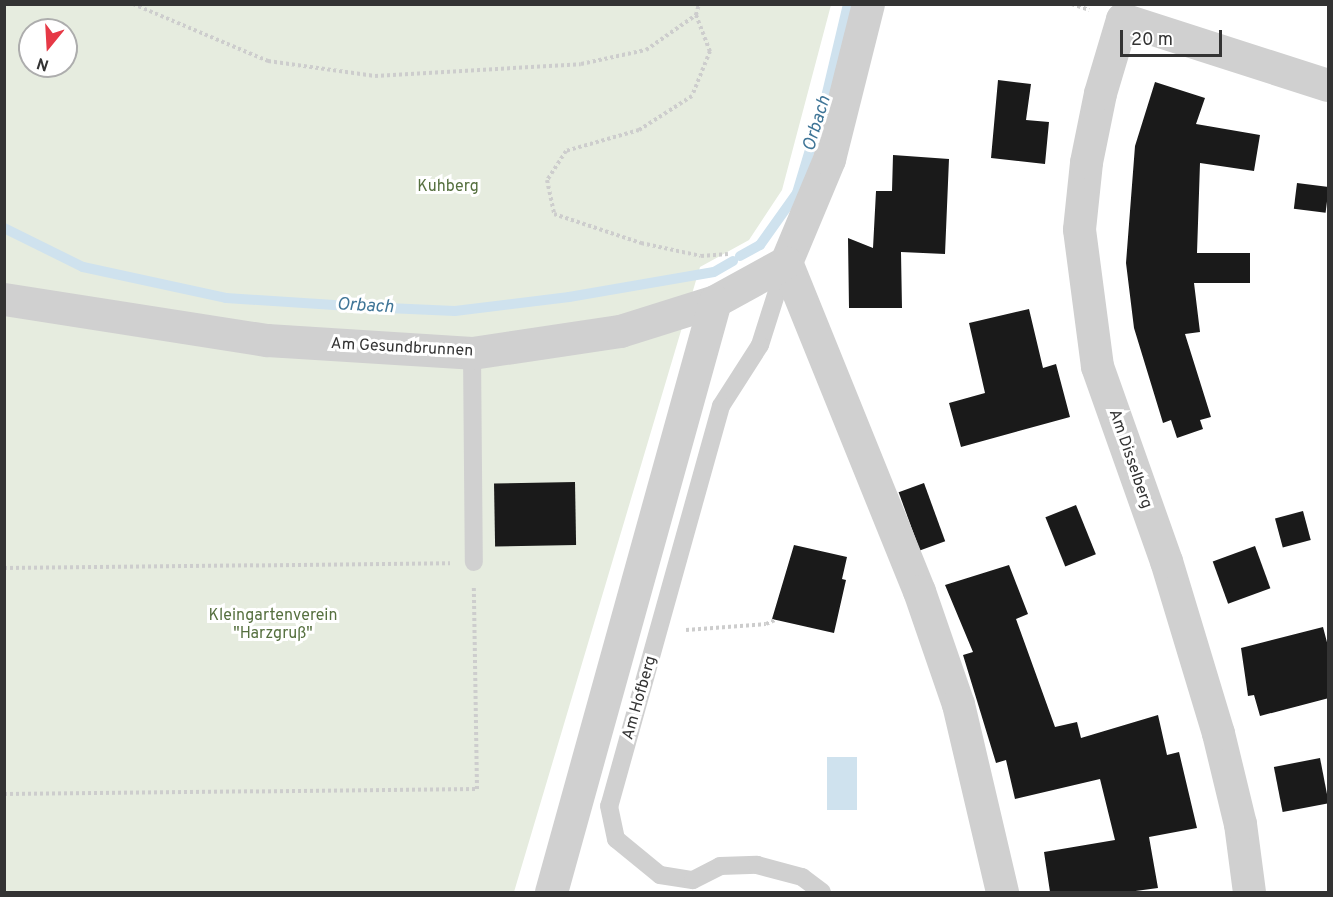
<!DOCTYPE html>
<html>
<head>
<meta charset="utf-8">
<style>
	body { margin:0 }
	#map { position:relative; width:1333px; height:897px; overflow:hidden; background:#fff; font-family:Overpass,sans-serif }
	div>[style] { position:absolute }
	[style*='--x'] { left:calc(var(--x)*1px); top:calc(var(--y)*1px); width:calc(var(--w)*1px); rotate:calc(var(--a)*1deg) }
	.green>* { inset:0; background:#e6ecdf }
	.water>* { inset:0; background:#cfe2ee; transform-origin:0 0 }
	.stream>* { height:10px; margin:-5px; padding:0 5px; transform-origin:5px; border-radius:5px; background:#cfe2ee }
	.building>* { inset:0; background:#1a1a1a; transform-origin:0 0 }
	.path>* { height:4px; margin-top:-2px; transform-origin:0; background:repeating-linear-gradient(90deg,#cdcdcd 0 3px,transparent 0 6px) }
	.lane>* { height:18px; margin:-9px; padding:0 9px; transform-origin:9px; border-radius:9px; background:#d0d0d0 }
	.street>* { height:33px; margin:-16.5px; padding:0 16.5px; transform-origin:16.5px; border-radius:16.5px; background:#d0d0d0 }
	span { translate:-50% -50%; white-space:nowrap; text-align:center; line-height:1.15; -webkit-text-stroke:6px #fff; paint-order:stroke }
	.park-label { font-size:16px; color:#56703f }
	.street-label { font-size:16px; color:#333 }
	.water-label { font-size:18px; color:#3f7597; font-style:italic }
	.frame { position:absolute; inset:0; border:6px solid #333; pointer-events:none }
	.north { position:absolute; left:18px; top:18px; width:60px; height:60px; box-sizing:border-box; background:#fff; border:2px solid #adadad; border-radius:50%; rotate:198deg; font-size:16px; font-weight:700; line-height:24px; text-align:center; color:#333 }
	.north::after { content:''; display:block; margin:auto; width:21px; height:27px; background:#e63946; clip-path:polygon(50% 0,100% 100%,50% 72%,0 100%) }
	.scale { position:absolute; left:1120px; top:30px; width:102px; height:27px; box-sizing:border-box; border:3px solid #333; border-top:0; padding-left:8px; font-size:18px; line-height:21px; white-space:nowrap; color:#333; -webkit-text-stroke:4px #fff; paint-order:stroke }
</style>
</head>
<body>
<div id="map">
	<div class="green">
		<div style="clip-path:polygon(evenodd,5px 5px,831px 5px,782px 190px,749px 240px,700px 267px,514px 892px,5px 892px,5px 5px,30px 30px,66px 30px,66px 66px,30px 66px,30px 30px)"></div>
	</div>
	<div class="water">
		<div style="left:827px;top:757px;width:30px;height:53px"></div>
	</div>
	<div class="stream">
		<div style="--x:4;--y:228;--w:88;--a:26.3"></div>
		<div style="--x:83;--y:267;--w:146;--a:12.2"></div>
		<div style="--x:226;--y:298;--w:139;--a:3.7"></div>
		<div style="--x:365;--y:307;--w:90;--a:2.5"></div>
		<div style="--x:455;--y:311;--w:115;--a:-7"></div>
		<div style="--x:569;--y:297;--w:147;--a:-9.8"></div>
		<div style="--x:714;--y:272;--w:22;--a:-30"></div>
		<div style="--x:740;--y:256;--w:23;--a:-29"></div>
		<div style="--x:760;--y:245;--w:64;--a:-54.6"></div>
		<div style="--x:797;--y:193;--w:104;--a:-73.3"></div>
		<div style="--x:827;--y:93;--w:91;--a:-76.7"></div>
	</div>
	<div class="building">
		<div style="clip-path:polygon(998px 80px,1031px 84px,1026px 120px,1049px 122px,1045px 164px,991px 158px)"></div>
		<div style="clip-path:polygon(1155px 82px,1205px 98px,1196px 124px,1260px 135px,1254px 171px,1200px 163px,1197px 253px,1250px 253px,1250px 283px,1194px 283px,1200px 332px,1185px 334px,1211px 417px,1200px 420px,1203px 429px,1177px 438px,1171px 420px,1163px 423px,1134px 328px,1126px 263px,1135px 146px)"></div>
		<div style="clip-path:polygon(893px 155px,949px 159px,945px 254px,901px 252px,902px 308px,849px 308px,848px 238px,873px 248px,876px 191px,892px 191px)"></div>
		<div style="left:1297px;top:183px;width:32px;height:26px;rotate:7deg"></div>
		<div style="clip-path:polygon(1029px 309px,1043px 368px,1056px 364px,1070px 417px,961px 447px,949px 403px,985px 393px,969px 323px)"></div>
		<div style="left:575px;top:482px;width:63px;height:81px;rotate:89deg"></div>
		<div style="left:924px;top:483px;width:62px;height:27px;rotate:70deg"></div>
		<div style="left:1076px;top:505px;width:53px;height:33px;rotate:68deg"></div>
		<div style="left:1303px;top:511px;width:30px;height:29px;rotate:75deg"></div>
		<div style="clip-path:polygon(794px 545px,847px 557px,842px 579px,846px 580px,834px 633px,772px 619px)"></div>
		<div style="left:1255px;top:546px;width:45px;height:45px;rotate:70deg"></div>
		<div style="clip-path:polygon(1009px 565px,1028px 614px,1016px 619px,1055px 727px,1077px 722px,1081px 738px,1158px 715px,1167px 755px,1179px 752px,1197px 828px,1149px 837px,1158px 888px,1128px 892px,1050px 892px,1044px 852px,1115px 840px,1100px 779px,1015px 799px,1006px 760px,996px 763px,963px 655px,973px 652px,945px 585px)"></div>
		<div style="clip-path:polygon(1323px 627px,1329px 650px,1329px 698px,1260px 716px,1254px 695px,1248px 696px,1241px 648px)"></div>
		<div style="left:1320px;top:758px;width:46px;height:47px;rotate:79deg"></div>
	</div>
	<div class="path">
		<div style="--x:133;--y:4;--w:147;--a:22.9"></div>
		<div style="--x:268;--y:61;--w:108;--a:8"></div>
		<div style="--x:375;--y:76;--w:206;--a:-3.3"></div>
		<div style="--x:581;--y:64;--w:66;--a:-12.2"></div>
		<div style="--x:646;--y:50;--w:61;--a:-35"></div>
		<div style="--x:696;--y:15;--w:11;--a:-75"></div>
		<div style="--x:1072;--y:4;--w:18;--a:19"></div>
		<div style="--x:696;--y:15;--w:39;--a:69"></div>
		<div style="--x:710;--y:51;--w:48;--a:111.8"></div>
		<div style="--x:692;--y:96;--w:63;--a:147.3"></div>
		<div style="--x:639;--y:130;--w:76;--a:164"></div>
		<div style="--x:566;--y:151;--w:35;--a:123"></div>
		<div style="--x:547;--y:180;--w:35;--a:78"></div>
		<div style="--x:554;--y:214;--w:92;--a:18.4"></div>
		<div style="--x:641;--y:243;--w:61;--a:12.2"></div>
		<div style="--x:701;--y:256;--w:27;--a:-4"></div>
		<div style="--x:4;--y:568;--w:446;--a:-0.6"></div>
		<div style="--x:686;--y:630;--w:80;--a:-4.3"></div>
		<div style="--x:766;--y:624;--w:10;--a:-24"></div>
		<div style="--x:4;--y:794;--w:473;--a:-0.6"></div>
		<div style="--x:477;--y:789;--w:201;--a:-90.9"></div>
	</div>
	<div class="lane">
		<div style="--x:786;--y:263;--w:86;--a:107.6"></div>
		<div style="--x:760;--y:345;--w:72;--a:122.6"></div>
		<div style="--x:721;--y:406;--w:415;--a:105.6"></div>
		<div style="--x:609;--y:806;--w:34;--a:78"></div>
		<div style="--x:616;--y:839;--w:57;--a:39.3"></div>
		<div style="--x:660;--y:875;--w:33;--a:9"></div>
		<div style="--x:693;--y:880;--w:30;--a:-27"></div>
		<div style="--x:720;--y:866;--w:37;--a:-2"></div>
		<div style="--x:757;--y:865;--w:47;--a:14.9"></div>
		<div style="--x:802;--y:877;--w:25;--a:37"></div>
		<div style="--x:472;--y:353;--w:209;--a:89.5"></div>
	</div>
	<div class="street">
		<div style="--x:786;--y:262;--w:355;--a:68"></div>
		<div style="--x:919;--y:591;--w:120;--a:71"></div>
		<div style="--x:958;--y:704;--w:193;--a:76.8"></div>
		<div style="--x:786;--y:262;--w:112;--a:-67.3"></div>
		<div style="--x:829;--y:159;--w:160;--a:-75.9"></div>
		<div style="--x:4;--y:299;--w:266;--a:8.9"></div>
		<div style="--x:267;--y:340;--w:205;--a:3.6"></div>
		<div style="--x:472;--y:353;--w:150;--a:-8.5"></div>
		<div style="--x:620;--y:331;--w:100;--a:-17.5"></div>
		<div style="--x:715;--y:301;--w:81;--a:-28.8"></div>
		<div style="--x:551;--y:892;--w:613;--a:-74.49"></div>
		<div style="--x:1249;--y:892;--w:69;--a:-97.5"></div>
		<div style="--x:1240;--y:824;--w:94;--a:-103.6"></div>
		<div style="--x:1218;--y:733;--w:180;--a:-106.8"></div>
		<div style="--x:1166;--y:561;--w:207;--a:-109.5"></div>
		<div style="--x:1097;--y:366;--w:138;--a:-97.5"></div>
		<div style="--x:1079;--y:229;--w:67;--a:-84"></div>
		<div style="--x:1086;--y:162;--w:70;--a:-78.5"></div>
		<div style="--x:1100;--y:93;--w:77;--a:-73.4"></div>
		<div style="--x:1122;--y:19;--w:216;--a:17.8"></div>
	</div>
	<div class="park-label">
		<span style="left:448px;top:187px">Kuhberg</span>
		<span style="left:273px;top:625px">Kleingartenverein<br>"Harzgruß"</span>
	</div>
	<div class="street-label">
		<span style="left:402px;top:348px;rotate:3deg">Am Gesundbrunnen</span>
		<span style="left:1130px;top:459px;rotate:71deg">Am Disselberg</span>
		<span style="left:640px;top:698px;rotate:-74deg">Am Hofberg</span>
	</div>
	<div class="water-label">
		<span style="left:818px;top:124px;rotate:-73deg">Orbach</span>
		<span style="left:365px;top:307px;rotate:3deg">Orbach</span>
	</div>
	<div class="frame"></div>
	<div class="north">N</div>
	<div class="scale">20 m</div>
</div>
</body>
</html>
